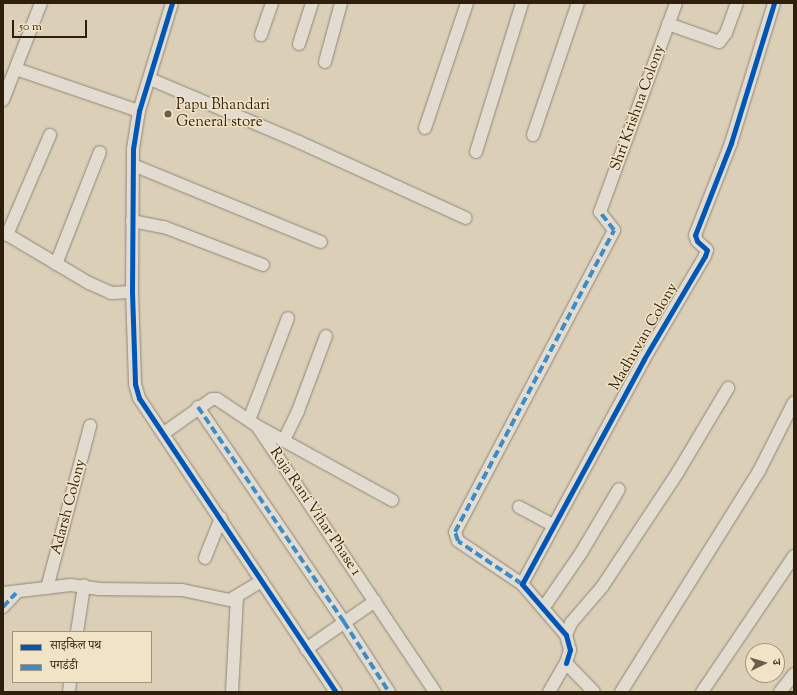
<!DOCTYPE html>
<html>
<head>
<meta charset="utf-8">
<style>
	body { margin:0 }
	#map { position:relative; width:797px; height:695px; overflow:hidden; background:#dbcfb7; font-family:"Sorts Mill Goudy","Noto Serif Devanagari",serif }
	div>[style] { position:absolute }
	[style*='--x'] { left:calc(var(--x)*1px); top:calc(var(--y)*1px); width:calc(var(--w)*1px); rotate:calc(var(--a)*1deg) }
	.roads { filter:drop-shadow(0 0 1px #8f8677) drop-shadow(0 0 1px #8f8677) }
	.minor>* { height:12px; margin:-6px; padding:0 6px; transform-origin:6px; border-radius:6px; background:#e2dcd0 }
	.quiet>* { height:4px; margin-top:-2px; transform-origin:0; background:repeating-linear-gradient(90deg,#3c8dc7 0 8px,transparent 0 12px) }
	.cycleway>* { height:5px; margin:-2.5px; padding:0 2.5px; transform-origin:2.5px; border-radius:2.5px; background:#0057b8 }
	.dots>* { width:11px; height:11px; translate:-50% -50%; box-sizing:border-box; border:2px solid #f1e3c6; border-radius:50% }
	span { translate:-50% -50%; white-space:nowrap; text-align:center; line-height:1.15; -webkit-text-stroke:3px #f1e3c6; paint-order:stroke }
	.poi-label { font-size:15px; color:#301e0d }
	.left { translate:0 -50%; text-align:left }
	.street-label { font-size:15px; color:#301e0d }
	.frame { position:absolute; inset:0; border:4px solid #301e0d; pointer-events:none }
	.legend { position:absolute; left:12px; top:631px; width:140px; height:52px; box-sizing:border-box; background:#f1e3c6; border:1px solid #a4947c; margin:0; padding:5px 7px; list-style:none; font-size:12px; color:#301e0d }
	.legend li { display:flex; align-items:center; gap:8px; height:20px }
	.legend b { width:20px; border:1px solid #a4947c }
	.north { position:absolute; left:745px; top:643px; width:40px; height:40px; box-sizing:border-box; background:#f1e3c6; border:1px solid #a4947c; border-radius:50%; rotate:85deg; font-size:11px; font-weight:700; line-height:16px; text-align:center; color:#301e0d }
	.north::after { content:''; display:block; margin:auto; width:14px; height:18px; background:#6c5c48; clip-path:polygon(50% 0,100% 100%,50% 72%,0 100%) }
	.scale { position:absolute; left:12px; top:20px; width:75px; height:18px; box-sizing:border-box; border:2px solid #301e0d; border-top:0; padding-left:5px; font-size:12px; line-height:14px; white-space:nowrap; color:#301e0d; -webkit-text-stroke:3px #f1e3c6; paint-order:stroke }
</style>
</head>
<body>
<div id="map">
	<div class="roads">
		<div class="minor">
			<div style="--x:172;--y:3;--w:113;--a:107"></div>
			<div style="--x:139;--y:111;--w:38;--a:99"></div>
			<div style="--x:133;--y:149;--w:143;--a:90.4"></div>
			<div style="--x:132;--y:292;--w:92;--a:88.1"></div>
			<div style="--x:135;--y:384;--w:15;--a:74"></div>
			<div style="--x:139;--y:398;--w:354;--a:56.2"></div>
			<div style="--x:668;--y:24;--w:54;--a:19.4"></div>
			<div style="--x:719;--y:42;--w:11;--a:-52"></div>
			<div style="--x:726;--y:33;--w:32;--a:-70"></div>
			<div style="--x:261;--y:35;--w:34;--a:-71"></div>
			<div style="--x:299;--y:44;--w:43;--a:-72.4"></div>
			<div style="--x:325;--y:62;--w:61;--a:-74.8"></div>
			<div style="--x:16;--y:69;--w:130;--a:18.9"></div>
			<div style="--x:150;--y:79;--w:162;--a:22.9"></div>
			<div style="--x:299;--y:142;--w:183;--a:24.5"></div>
			<div style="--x:3;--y:100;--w:104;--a:-68.6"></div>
			<div style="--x:425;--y:128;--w:132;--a:-71.4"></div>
			<div style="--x:533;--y:135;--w:139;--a:-71.2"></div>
			<div style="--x:476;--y:152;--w:156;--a:-72.8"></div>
			<div style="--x:133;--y:165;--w:203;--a:22.3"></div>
			<div style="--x:132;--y:221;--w:33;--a:11"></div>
			<div style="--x:164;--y:227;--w:106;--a:21"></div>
			<div style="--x:3;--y:232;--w:100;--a:30.7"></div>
			<div style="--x:89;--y:283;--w:24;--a:24"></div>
			<div style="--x:111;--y:293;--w:21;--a:-3"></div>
			<div style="--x:7;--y:235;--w:109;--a:-66.7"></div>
			<div style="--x:56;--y:264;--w:120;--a:-68.6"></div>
			<div style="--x:198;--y:407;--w:260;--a:55.8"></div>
			<div style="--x:344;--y:622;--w:83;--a:57.3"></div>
			<div style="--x:249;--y:420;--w:109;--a:-69.1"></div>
			<div style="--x:259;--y:427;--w:152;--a:28.8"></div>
			<div style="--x:164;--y:433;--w:59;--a:-35.3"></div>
			<div style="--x:212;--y:399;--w:5;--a:0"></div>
			<div style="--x:217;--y:399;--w:48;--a:34"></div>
			<div style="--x:257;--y:426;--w:320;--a:56.2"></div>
			<div style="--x:284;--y:440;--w:32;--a:-64"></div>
			<div style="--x:298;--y:411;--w:80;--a:-69.5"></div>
			<div style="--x:519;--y:507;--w:38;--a:28"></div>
			<div style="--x:205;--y:558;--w:43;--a:-68.2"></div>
			<div style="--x:522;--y:584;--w:77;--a:-146.1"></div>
			<div style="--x:458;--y:541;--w:9;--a:-108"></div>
			<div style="--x:455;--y:532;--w:341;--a:-62.2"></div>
			<div style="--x:614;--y:230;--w:23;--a:-128"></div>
			<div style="--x:600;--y:212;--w:222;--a:-70"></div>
			<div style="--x:47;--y:588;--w:168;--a:-75.1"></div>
			<div style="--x:3;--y:593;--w:68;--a:-6.7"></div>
			<div style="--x:71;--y:585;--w:27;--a:8"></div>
			<div style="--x:98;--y:589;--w:84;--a:0.7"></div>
			<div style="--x:182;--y:590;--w:49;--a:11.8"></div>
			<div style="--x:230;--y:600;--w:37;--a:-31"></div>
			<div style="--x:3;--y:607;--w:19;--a:-47"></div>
			<div style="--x:544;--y:607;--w:65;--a:-55.6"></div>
			<div style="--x:581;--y:553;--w:74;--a:-59.3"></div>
			<div style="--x:77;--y:632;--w:47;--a:-81.3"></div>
			<div style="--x:566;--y:635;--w:13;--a:-67"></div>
			<div style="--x:571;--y:623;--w:48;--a:-49.3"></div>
			<div style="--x:602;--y:587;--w:138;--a:-56.5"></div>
			<div style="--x:678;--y:472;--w:98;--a:-59.2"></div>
			<div style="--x:306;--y:649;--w:84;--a:-34.8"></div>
			<div style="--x:566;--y:663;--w:14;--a:-73"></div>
			<div style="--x:570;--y:650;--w:16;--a:-105"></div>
			<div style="--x:566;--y:635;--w:67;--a:-130.8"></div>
			<div style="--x:522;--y:584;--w:256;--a:-61.5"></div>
			<div style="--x:644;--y:359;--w:120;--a:-59.4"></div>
			<div style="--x:705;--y:256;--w:6;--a:-72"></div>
			<div style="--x:707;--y:250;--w:13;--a:-138"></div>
			<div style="--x:697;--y:241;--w:6;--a:-108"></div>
			<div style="--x:695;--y:235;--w:99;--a:-68.6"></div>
			<div style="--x:731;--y:143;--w:146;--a:-72.9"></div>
			<div style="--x:69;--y:692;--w:10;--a:-84"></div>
			<div style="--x:232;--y:692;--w:95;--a:-87"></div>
			<div style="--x:549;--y:692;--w:34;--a:-60"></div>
			<div style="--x:566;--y:663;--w:40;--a:46"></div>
			<div style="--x:621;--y:692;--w:261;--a:-58"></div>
			<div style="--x:759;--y:471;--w:77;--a:-63.1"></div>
			<div style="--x:702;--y:692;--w:164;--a:-55.9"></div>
			<div style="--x:780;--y:692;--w:23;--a:-52"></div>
		</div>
	</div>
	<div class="quiet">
		<div style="--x:198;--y:407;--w:260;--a:55.8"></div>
		<div style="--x:344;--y:622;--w:83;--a:57.3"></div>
		<div style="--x:522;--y:584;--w:77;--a:-146.1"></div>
		<div style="--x:458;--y:541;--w:9;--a:-108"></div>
		<div style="--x:455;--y:532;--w:341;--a:-62.2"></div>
		<div style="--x:614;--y:230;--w:23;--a:-128"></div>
		<div style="--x:3;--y:607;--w:19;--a:-47"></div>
	</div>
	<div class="cycleway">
		<div style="--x:172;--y:3;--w:113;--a:107"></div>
		<div style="--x:139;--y:111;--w:38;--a:99"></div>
		<div style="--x:133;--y:149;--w:143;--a:90.4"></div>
		<div style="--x:132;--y:292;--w:92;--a:88.1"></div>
		<div style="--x:135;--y:384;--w:15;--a:74"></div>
		<div style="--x:139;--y:398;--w:354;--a:56.2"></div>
		<div style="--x:566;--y:663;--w:14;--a:-73"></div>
		<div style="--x:570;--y:650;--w:16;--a:-105"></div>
		<div style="--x:566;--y:635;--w:67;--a:-130.8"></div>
		<div style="--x:522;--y:584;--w:256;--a:-61.5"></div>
		<div style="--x:644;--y:359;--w:120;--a:-59.4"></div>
		<div style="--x:705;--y:256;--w:6;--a:-72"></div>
		<div style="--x:707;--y:250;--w:13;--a:-138"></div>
		<div style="--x:697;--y:241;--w:6;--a:-108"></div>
		<div style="--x:695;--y:235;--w:99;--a:-68.6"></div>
		<div style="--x:731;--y:143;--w:146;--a:-72.9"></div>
	</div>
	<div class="dots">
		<div style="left:168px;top:114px;background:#6c5c48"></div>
	</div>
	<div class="poi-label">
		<span class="left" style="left:176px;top:114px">Papu Bhandari<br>General store</span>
	</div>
	<div class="street-label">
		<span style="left:638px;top:108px;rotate:-70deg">Shri Krishna Colony</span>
		<span style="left:644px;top:337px;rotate:-60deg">Madhuvan Colony</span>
		<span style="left:69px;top:507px;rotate:-75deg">Adarsh Colony</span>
		<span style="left:315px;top:512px;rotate:56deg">Raja Rani Vihar Phase 1</span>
	</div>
	<div class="frame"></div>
	<ul class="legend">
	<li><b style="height:5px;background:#0057b8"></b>साइकिल पथ</li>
	<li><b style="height:5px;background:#3c8dc7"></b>पगडंडी</li>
	</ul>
	<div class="north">उ</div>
	<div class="scale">50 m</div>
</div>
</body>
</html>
